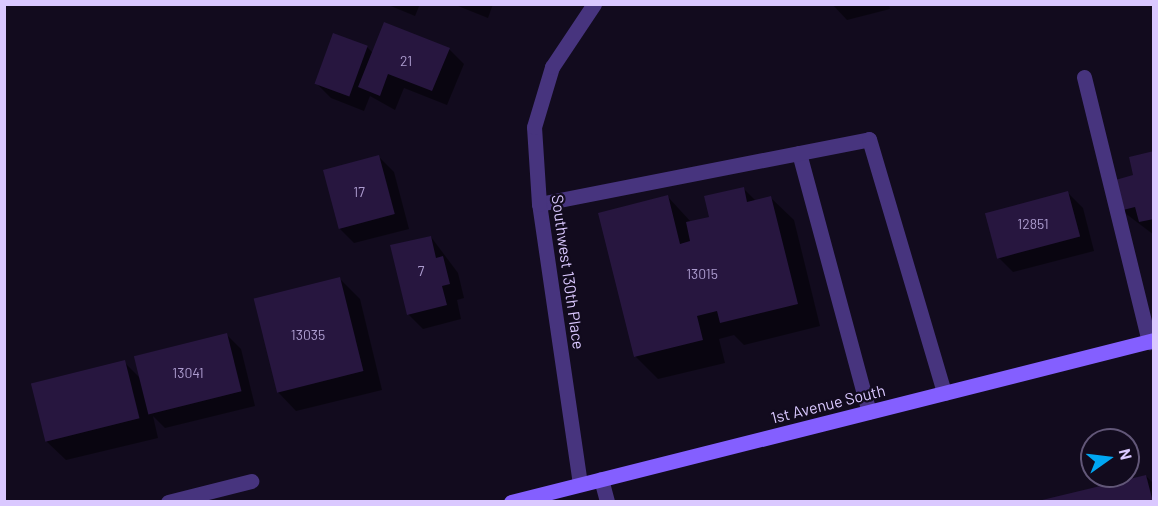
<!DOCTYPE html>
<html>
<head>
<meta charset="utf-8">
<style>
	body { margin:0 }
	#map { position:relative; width:1158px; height:506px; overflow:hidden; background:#120b1e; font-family:Barlow,sans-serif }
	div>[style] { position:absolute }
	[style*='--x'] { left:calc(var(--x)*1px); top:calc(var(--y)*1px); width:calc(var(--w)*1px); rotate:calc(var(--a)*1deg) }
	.shadow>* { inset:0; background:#0007 }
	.building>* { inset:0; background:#27163f; transform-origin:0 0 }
	.service>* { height:15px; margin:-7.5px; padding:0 7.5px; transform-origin:7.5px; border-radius:7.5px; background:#47347e }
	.minor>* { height:15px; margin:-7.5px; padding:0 7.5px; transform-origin:7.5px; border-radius:7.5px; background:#47347e }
	.secondary>* { height:15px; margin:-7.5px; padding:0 7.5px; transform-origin:7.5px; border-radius:7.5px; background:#845fff }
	span { translate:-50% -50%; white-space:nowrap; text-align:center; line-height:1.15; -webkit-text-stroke:4.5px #120b1e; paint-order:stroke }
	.number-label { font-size:14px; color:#ad9ccf }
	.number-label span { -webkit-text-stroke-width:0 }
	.street-label { font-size:16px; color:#dac8ff }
	.frame { position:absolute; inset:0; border:6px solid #dac8ff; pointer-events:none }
	.north { position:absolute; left:1080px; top:428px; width:60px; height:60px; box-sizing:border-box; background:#120b1e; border:2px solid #625778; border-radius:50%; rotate:76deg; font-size:16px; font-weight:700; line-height:24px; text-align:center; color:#dac8ff }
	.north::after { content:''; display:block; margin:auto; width:21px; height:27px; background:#00a7f3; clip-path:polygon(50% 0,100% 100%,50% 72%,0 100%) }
</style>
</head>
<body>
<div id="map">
	<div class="shadow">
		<div style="clip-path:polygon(386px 4px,420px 4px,415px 16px)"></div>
		<div style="clip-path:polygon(453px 4px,493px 4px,488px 18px)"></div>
		<div style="clip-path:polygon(889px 4px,890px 9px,847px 20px,832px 4px)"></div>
		<div style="clip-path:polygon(367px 47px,373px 53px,449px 49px,464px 64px,447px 105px,404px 88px,395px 110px,370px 96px,364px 111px,331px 98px,316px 83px)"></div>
		<div style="clip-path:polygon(1154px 153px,1154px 235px,1121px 210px,1135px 177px)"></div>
		<div style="clip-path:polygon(379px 157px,394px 172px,409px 229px,354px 243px,339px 228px)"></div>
		<div style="clip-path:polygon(743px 188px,756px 201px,771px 198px,794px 220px,820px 326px,744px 345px,734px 335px,719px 339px,725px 363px,658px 379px,636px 357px,600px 214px,668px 197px,691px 222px,711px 218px)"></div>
		<div style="clip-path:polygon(1068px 193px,1083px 208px,1094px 251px,1013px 272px,998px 257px)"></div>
		<div style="clip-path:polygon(431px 237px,458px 273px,464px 298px,457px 300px,461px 319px,423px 329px,408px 314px)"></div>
		<div style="clip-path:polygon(340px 279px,360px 299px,382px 390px,296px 411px,277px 391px)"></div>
		<div style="clip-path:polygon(226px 334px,241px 349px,255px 406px,165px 428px,153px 416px,158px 438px,66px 460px,46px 441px,124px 362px,141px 379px)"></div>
		<div style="clip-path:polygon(1146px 476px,1154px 484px,1154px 502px,1041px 502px)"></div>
	</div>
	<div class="building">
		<div style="clip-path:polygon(384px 22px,450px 48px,432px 91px,388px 74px,380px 96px,358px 87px)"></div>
		<div style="left:333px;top:33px;width:37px;height:54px;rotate:20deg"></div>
		<div style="clip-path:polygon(1154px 151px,1154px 219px,1139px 222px,1135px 207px,1119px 211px,1112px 181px,1133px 175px,1129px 157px)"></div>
		<div style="left:379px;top:155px;width:61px;height:58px;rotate:75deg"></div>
		<div style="clip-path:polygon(744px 187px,747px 202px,771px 196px,798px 304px,720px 323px,717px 311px,697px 316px,703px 340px,634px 357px,598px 213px,668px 195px,680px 244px,690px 241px,686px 222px,709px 217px,704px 196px)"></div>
		<div style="left:1068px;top:191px;width:47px;height:86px;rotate:75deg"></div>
		<div style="clip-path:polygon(431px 236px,436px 258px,443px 256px,450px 284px,442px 286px,447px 305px,407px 315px,390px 245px)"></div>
		<div style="left:340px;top:277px;width:97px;height:89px;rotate:76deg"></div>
		<div style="left:227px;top:333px;width:60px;height:96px;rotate:76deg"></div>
		<div style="left:125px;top:360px;width:60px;height:97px;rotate:76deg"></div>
		<div style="clip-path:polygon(1146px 475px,1153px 502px,1038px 502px,1038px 501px)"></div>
	</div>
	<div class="service">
		<div style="--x:1084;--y:77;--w:273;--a:76.2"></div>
		<div style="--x:799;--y:153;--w:268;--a:74.9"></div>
		<div style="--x:539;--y:204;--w:336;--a:-11.1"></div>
		<div style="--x:869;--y:139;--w:265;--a:73.5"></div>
		<div style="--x:601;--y:479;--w:24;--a:75"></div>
		<div style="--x:168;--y:502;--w:86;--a:-14.2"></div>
	</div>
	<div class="minor">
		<div style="--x:580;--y:484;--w:283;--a:-98.3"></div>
		<div style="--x:539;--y:204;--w:77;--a:-93.7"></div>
		<div style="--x:534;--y:127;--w:63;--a:-73.3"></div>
		<div style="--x:552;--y:67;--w:76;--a:-56.3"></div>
	</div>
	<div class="secondary">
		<div style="--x:511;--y:502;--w:663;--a:-14.14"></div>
	</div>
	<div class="number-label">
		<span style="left:406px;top:61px">21</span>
		<span style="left:359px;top:192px">17</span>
		<span style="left:1033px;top:224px">12851</span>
		<span style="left:421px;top:271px">7</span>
		<span style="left:702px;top:274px">13015</span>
		<span style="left:308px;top:335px">13035</span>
		<span style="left:188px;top:373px">13041</span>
	</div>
	<div class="street-label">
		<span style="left:568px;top:272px;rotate:82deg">Southwest 130th Place</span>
		<span style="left:828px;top:404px;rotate:-14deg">1st Avenue South</span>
	</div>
	<div class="frame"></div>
	<div class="north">N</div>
</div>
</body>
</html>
